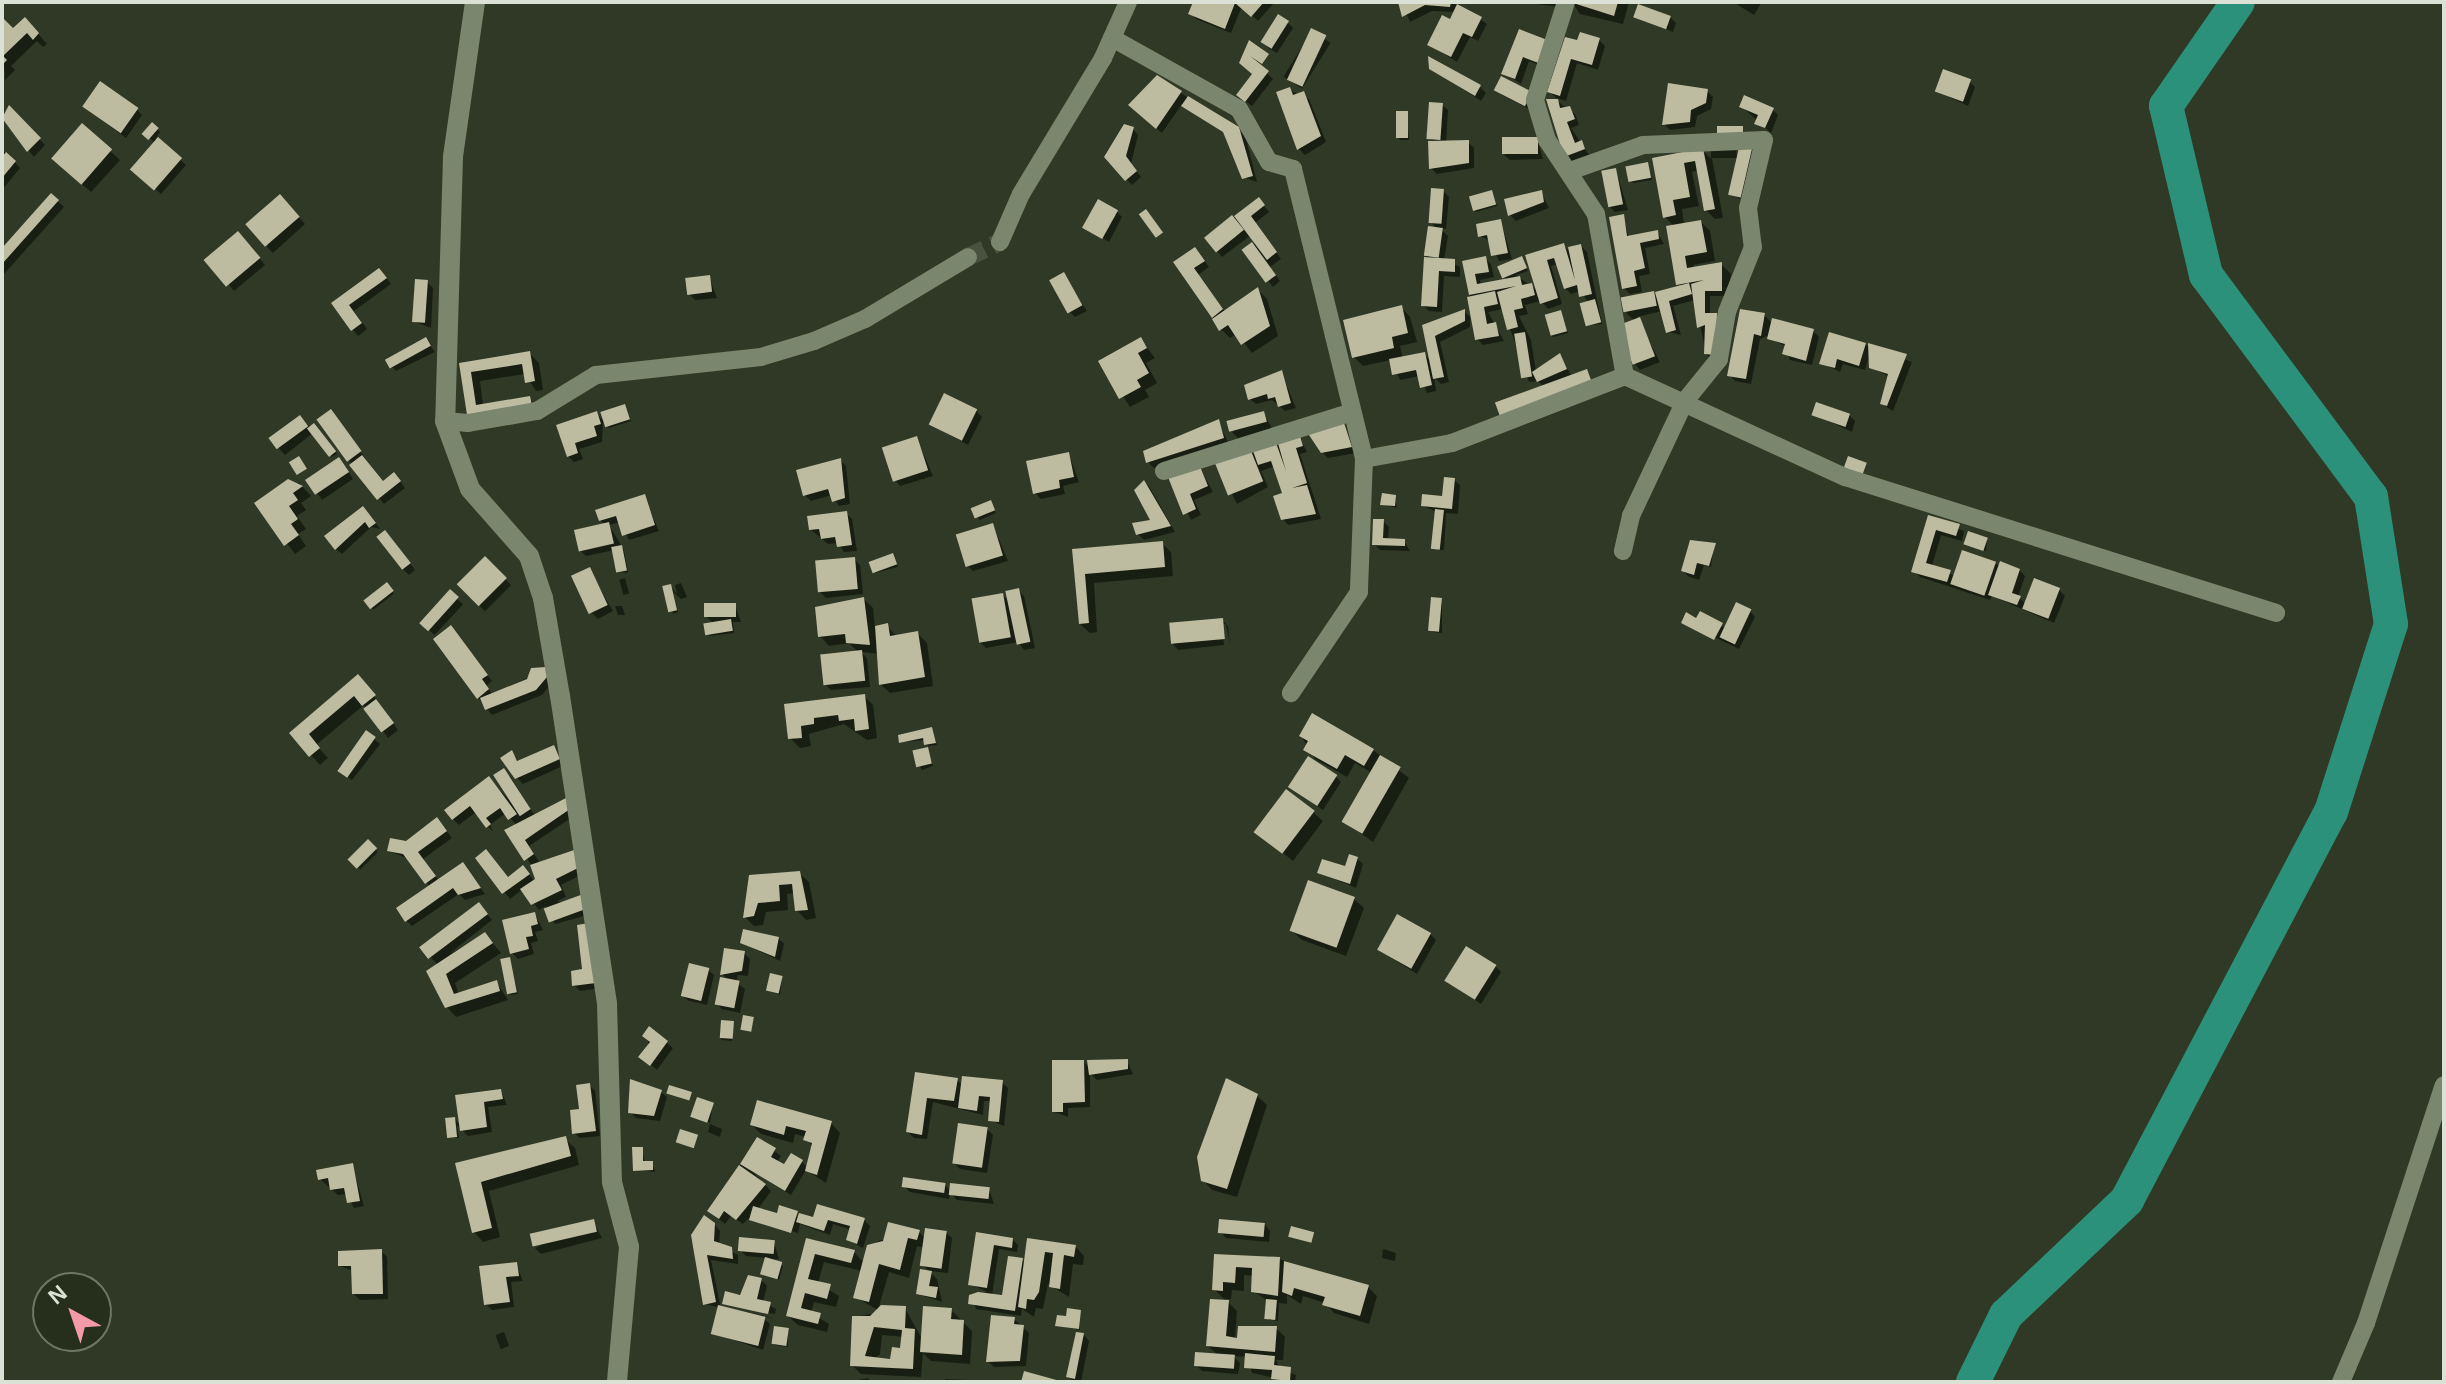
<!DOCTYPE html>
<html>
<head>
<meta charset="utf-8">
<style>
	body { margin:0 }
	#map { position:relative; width:2446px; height:1384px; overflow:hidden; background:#303925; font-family:Arial,sans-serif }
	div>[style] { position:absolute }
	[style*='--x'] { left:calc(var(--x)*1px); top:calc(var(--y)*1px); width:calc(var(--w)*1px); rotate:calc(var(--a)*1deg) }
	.shadow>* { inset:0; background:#0007; transform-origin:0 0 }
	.river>* { height:34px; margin:-17px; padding:0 17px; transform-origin:17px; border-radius:17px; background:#2c917b }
	.building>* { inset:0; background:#bdbba0; transform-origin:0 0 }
	.minor-tunnel>* { height:18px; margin-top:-9px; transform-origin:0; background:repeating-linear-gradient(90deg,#4a523f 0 18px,transparent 0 27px) }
	.minor>* { height:18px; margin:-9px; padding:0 9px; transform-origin:9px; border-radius:9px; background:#7b866e }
	.tertiary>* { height:20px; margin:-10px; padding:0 10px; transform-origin:10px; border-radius:10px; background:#7b866e }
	span { translate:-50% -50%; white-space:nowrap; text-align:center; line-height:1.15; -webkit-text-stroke:8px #262f1b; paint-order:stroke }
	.frame { position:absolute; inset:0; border:4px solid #dbe1d4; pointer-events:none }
	.north { position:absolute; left:32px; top:1272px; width:80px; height:80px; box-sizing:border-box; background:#262f1b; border:2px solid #6e7665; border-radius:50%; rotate:320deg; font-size:22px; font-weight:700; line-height:32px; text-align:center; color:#dbe1d4 }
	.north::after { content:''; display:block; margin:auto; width:28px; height:36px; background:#f39aa8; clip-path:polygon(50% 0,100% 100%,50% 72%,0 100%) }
</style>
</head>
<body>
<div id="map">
	<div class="shadow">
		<div style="clip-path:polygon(1195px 2px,1275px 2px,1258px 21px,1242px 6px,1231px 33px,1196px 19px,1190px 13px)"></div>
		<div style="clip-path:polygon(1401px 2px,1455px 2px,1487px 24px,1478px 41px,1470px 37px,1457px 62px,1429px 44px,1456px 12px,1432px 11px,1410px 22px)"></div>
		<div style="clip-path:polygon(1521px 2px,1561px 2px,1560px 7px)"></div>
		<div style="clip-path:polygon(1572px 2px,1629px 2px,1623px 24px,1580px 14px)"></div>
		<div style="clip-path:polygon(1733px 2px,1762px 2px,1754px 15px)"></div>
		<div style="clip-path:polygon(1636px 16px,1670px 17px,1676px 23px,1673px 32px)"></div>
		<div style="clip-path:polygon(2px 20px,13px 31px,34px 29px,47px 44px,43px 47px,37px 41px,11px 66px,15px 70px,5px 80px)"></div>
		<div style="clip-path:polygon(1287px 22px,1293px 28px,1277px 53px,1268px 48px)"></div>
		<div style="left:1312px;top:31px;width:22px;height:54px;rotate:32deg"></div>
		<div style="clip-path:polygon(1520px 32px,1547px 68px,1529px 61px,1521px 84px,1504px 73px)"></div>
		<div style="clip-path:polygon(1599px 40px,1605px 46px,1598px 70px,1577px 63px,1566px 101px,1556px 98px,1550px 92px,1578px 43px)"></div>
		<div style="clip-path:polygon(1247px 56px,1273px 79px,1252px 106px,1244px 100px,1254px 74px)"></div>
		<div style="clip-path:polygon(1431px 68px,1480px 87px,1486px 93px,1481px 101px)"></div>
		<div style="clip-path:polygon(1969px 81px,1975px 87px,1968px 106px,1937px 91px)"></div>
		<div style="clip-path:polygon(1497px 89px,1531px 94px,1531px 110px,1502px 95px)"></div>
		<div style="clip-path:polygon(1289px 90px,1309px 99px,1326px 142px,1305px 155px,1299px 149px)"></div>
		<div style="clip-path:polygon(1707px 91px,1713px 97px,1711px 109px,1697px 116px,1695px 127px,1670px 130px,1664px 124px)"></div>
		<div style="clip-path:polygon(1181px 93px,1245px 135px,1257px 182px,1243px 177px,1226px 134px,1182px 104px,1162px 133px,1136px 111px)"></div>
		<div style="clip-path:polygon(1548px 101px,1557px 101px,1575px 114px,1579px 125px,1571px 128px,1589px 155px,1572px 162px,1566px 156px)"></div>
		<div style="clip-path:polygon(1442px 105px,1448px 110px,1446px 143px,1468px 142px,1474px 148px,1474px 168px,1437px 174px,1431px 168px,1434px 143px,1429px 138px)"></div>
		<div style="clip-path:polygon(1741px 106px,1772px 109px,1778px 115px,1771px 133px)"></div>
		<div style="clip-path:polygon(9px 108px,45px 145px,34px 157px,2px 115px)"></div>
		<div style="clip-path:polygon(137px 110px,142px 115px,126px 138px,90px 112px)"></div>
		<div style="clip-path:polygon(1407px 113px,1409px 140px,1400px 140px,1398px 137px)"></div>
		<div style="clip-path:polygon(152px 124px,160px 132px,156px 138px,186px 165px,161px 194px,139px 174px,155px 143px,144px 133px)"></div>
		<div style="clip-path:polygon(1133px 129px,1138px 135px,1131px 164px,1141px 177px,1132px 185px,1106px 157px)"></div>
		<div style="clip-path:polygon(1537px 139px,1543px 159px,1510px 160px,1504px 155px)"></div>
		<div style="clip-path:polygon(1711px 146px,1736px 147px,1737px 158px,1712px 158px,1723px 218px,1715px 219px,1706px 210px,1699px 170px,1692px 172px,1699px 206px,1682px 209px,1684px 225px,1701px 222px,1710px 231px,1715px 261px,1693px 265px,1694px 269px,1721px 264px,1731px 274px,1727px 296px,1710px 296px,1710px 315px,1722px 321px,1712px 360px,1706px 354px,1695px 300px,1673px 306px,1681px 335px,1668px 332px,1662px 311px,1637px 317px,1660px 362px,1640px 370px,1635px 364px,1635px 321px,1626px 313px,1653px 293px,1659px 300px,1681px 287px,1675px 227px,1665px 217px,1654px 160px,1703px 151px,1711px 159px)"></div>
		<div style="clip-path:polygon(1752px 148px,1757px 154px,1745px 201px,1729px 193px)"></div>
		<div style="clip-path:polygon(2px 149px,20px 168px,2px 190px)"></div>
		<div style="clip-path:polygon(110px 151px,120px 160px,91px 192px,62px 167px)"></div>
		<div style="clip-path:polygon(1648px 165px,1652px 180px,1633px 183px,1631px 181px)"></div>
		<div style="clip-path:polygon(1616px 170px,1628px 210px,1615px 212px,1609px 206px)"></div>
		<div style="clip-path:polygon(1443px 191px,1449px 197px,1446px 229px,1440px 228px,1448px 236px,1444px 260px,1460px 267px,1460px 277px,1444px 276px,1442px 312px,1429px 311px,1423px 305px,1426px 255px,1438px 229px,1430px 222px)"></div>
		<div style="clip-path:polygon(1492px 192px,1497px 206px,1476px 212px,1474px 209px)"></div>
		<div style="clip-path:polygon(1541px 192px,1549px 208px,1516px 221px,1510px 215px)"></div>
		<div style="clip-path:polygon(52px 196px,64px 207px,4px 274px,2px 251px)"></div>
		<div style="clip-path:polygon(1259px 200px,1269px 212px,1255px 223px,1281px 259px,1270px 267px,1280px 281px,1273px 287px,1245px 250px,1256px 242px,1251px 235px,1222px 257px,1206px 237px)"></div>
		<div style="clip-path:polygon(285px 202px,305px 224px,273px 253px,267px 247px)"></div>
		<div style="clip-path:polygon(1116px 211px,1122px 217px,1109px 242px,1085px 227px)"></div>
		<div style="clip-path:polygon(1623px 216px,1629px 238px,1657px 232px,1664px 244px,1645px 248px,1650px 274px,1639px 276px,1642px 292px,1630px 294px,1624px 288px)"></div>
		<div style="clip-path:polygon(1501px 221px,1512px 259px,1499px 261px,1490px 241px,1480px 236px)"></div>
		<div style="clip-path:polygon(244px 239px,265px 265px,234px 291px,229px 285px)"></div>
		<div style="clip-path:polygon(1564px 246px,1572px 254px,1581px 246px,1587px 252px,1602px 324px,1587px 325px,1589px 303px,1580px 291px,1571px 294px,1565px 288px,1558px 264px,1551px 266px,1562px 304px,1548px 309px,1541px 301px,1525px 305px,1528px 314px,1519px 316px,1531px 340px,1536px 372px,1560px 356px,1572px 377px,1586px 371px,1597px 389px,1545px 388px,1538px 381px,1529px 382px,1503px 309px,1488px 312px,1504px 341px,1483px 345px,1477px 339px,1464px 262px,1485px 258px,1491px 264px,1494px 277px,1480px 280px,1481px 286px,1507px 280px,1504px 277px,1524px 261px,1528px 271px,1516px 275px,1539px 292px,1528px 257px)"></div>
		<div style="clip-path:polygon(1200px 255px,1209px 267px,1198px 275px,1225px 312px,1258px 290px,1267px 299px,1278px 336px,1252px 353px,1237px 334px,1230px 338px,1221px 329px,1175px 263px)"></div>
		<div style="clip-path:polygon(1063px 275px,1087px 311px,1075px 317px,1070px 312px)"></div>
		<div style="clip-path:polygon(385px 276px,391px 284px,354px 311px,367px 329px,358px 336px,333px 304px)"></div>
		<div style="clip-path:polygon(709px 277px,717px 298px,695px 300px,689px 294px)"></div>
		<div style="clip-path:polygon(427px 282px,433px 288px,431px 328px,415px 322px)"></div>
		<div style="clip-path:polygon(1401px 307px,1410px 317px,1417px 342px,1400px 346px,1403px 359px,1425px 355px,1431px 361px,1424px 326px,1464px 311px,1470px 317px,1470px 327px,1440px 342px,1449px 382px,1441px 384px,1434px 377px,1436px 391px,1427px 393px,1420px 376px,1400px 380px,1391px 360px,1363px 366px,1354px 357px)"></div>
		<div style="clip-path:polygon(1561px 312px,1568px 333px,1553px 337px,1551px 335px)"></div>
		<div style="clip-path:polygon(1764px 315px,1773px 324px,1813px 331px,1819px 337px,1812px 365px,1790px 360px,1786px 347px,1767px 336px,1760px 339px,1751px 384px,1735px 381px,1730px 375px)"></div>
		<div style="clip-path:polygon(425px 339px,435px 352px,396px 371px,390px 365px)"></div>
		<div style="clip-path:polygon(1141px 340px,1155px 358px,1146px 363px,1157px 383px,1145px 390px,1149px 397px,1130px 407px,1101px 362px)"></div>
		<div style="clip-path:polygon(1865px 345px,1912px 362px,1893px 411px,1882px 404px,1890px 377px,1872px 368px,1869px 356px,1865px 370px,1843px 364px,1840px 372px,1822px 363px)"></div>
		<div style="clip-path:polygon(530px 354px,539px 363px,543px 390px,536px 391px,525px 374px,480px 381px,483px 406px,529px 398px,539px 408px,478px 423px,461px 364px)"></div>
		<div style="clip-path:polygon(1281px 372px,1296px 408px,1285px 411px,1272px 400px,1256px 404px,1250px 399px)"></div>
		<div style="clip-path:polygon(624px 406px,631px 421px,609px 428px,603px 422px,602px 442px,579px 449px,583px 459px,574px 462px,568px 456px,559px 426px,596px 413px,606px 423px)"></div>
		<div style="clip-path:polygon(976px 411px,982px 417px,968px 445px,931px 424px)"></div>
		<div style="clip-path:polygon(1263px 413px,1272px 428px,1238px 438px,1232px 432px)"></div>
		<div style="clip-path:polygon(1814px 414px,1849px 415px,1855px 421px,1852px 432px)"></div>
		<div style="clip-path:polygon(336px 418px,383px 483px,400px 481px,405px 488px,384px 504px,349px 460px)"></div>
		<div style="clip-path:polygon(1218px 421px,1229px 444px,1154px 468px,1148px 462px)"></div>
		<div style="clip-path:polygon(1342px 422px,1356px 453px,1328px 458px,1322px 452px)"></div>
		<div style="clip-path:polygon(305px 424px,316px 428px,337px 454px,332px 457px,313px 433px,285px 455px,271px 439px)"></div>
		<div style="clip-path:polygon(1298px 435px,1307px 452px,1300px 454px,1321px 519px,1288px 525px,1283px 519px,1284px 494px,1275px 466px,1261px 471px,1268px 487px,1237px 504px,1216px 462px,1249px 449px,1255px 455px)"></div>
		<div style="clip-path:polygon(917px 439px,933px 476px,900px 486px,895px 480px)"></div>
		<div style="clip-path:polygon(1069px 454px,1079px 482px,1063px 486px,1065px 494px,1041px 499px,1035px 493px)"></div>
		<div style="clip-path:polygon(840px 460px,846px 466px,850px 504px,839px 506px,832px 495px,811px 501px,805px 495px)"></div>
		<div style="clip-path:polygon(344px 465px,353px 479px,322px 500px,308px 480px)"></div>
		<div style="clip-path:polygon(1199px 466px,1213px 492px,1194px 500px,1201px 515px,1191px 520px,1170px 478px)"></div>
		<div style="clip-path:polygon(1454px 480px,1460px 485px,1458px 514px,1446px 513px,1444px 550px,1438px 550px,1437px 512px,1423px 506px,1444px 498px)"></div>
		<div style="clip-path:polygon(1144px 482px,1150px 488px,1175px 532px,1144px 540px,1138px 534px,1154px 521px)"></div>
		<div style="clip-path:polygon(299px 483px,311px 496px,301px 503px,306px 510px,297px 516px,306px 529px,298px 534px,306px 546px,295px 554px,257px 503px)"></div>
		<div style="clip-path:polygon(644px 496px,659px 531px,629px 540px,620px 522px,609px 525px,624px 550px,628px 573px,618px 572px,614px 550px,586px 556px,580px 550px,605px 525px,600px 520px)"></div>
		<div style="clip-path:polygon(1395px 497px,1397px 508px,1382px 504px)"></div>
		<div style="left:991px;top:502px;width:12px;height:18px;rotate:66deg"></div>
		<div style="clip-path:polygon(846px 513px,852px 519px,857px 551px,844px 552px,838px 543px,828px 544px,810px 529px)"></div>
		<div style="clip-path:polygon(369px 514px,380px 529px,371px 527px,342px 554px,336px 549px)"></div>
		<div style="clip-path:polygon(1929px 517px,1964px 531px,1962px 541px,1941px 535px,1932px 566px,1955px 576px,1995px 564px,2019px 570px,2025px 576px,2018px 597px,2026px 604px,2059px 590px,2065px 596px,2054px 623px,1992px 596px,1990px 600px,1920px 577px,1914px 571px)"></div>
		<div style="clip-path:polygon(1383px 521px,1389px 527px,1388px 540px,1404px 541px,1410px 551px,1380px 550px,1374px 544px)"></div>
		<div style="clip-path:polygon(993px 525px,1008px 561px,973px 571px,967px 565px)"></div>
		<div style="clip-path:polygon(391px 538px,415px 570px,409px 575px,403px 569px)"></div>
		<div style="clip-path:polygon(1987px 539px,1986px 551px,1966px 543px)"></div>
		<div style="clip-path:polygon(1162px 543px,1171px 552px,1173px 576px,1094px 583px,1097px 632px,1090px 633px,1080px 624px,1074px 550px)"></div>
		<div style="clip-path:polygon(1714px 545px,1711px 567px,1704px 565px,1699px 580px,1689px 577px,1683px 571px)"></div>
		<div style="clip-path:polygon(894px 558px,898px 567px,875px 573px)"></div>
		<div style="left:485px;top:559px;width:37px;height:37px;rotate:45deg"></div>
		<div style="clip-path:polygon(854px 559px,860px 565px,863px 594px,826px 598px,820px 592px)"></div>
		<div style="clip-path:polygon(589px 570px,613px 611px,598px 619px,592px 613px)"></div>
		<div style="left:625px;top:578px;width:16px;height:6px;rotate:75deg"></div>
		<div style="clip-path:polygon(681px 583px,687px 597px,681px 599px,673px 592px,678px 612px,673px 614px,670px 586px,677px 594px,675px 585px)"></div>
		<div style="left:387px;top:585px;width:11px;height:26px;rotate:52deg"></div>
		<div style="clip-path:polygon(1018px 590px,1024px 596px,1035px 648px,1024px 650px,1018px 642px,986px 648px,980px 642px,1002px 595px,1009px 601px)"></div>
		<div style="left:450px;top:592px;width:18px;height:42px;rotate:43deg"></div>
		<div style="clip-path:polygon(864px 599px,873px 608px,875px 628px,887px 626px,897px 637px,917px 633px,927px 643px,933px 686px,890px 693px,880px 684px,879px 654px,861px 652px,867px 658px,870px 687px,831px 690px,825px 684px,858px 652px,849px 643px,829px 646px,820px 636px)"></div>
		<div style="clip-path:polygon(1442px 600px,1442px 633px,1433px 632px,1431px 630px)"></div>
		<div style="clip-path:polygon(735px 605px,741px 622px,733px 622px,734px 633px,709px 636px,712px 622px,706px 616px)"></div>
		<div style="clip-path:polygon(615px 606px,622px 606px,625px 615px,618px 615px)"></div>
		<div style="clip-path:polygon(1750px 611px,1755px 617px,1739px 649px,1683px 622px,1725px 627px)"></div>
		<div style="clip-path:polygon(1222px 620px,1228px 626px,1230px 645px,1226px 624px,1222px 624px,1224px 645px,1178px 650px,1173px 644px)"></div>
		<div style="clip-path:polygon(456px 634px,492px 681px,486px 686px,493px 695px,545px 669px,552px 683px,542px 695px,492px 715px,478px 697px)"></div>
		<div style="clip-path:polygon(367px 686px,398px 730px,388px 738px,364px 705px,316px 745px,328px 758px,320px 765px,291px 733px)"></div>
		<div style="clip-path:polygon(864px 696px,873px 705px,877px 738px,867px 740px,844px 724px,809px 734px,811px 746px,800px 748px,790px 738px,786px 705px)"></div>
		<div style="clip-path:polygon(932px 729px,937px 745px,928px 746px,925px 740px,901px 742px)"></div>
		<div style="left:366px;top:733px;width:18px;height:46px;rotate:38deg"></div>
		<div style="clip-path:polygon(1301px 736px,1373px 750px,1409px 778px,1373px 842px,1344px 821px,1372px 773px,1355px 763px,1347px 777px,1315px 759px)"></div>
		<div style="clip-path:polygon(554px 747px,565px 765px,523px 784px,517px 778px,512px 753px,520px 763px)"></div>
		<div style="clip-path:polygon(927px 750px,933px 766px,922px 770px,920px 767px)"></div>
		<div style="clip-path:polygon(510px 776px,535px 816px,566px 800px,574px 816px,529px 846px,540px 863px,574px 852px,585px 873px,561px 885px,566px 897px,557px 901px,595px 913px,555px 924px,546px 906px,539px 910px,523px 889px,510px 899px,477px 858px,508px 879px,529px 874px,539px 887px,533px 867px,507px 831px,517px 826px,506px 813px,490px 825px,493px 832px,476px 812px,459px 825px,453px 819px,489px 779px,511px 802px)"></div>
		<div style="clip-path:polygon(1335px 776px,1341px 782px,1323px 810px,1290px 787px)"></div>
		<div style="clip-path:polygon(1313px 812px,1323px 821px,1293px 861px,1257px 832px)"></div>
		<div style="clip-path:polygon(443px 826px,452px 838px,423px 859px,439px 881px,463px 864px,485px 894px,465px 900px,459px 894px,412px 926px,406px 920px,430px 887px,409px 859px,389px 851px)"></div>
		<div style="left:368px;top:842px;width:14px;height:25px;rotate:45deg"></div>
		<div style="clip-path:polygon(1357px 859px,1363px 864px,1356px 888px,1320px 873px,1346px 868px)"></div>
		<div style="clip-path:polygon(799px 873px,809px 882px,816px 918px,806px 920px,797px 910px,795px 893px,787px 894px,788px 910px,766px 912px,763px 925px,754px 926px,745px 917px,750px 877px)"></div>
		<div style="clip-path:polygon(1309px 883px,1354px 899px,1364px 908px,1346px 956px,1302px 940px,1292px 931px)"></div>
		<div style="clip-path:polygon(484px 910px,492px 920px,449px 954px,485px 934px,501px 953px,455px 983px,459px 995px,497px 983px,508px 1000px,456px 1017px,447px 1007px,438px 965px,422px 948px)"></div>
		<div style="clip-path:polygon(535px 914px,543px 930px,535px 932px,538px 941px,531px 943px,534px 954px,518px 959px,512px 953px)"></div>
		<div style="clip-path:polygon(1430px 934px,1436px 940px,1417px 974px,1379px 950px)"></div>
		<div style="clip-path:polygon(778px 938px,784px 944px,780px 961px,742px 943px)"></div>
		<div style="clip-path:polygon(744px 953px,750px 959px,748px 976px,738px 975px,736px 982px,745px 989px,740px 1013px,722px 1009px,716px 1003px,729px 981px,722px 974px)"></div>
		<div style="clip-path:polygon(509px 959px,518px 994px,511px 995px,509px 993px)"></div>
		<div style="clip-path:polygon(1495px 966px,1501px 972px,1481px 1004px,1446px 981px)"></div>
		<div style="clip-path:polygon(708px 970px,714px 975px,707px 1005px,689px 1001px,683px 996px)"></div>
		<div style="clip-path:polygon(585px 971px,601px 988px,580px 991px,574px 985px)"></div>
		<div style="clip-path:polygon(782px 978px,780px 995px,767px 989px)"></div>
		<div style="clip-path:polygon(733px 1023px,732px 1041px,722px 1040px,720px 1038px)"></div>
		<div style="clip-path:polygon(649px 1029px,673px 1048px,657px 1070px,647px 1062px)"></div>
		<div style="clip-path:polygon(1127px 1061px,1133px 1074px,1097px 1080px,1090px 1073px,1090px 1107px,1068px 1108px,1068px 1117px,1054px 1112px,1084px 1062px,1090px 1068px)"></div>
		<div style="clip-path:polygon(917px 1074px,957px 1080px,963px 1086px,1002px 1082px,1008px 1088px,1004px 1126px,990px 1120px,992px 1101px,984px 1101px,983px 1115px,933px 1102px,927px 1139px,914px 1138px,908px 1132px)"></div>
		<div style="clip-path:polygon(589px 1085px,595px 1091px,600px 1136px,580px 1138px,574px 1133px)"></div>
		<div style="clip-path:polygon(501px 1091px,507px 1105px,488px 1107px,492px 1132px,468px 1136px,457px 1125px,459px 1138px,449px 1137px,455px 1119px,461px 1126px,457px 1097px)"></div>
		<div style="clip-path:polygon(661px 1092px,667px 1097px,660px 1121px,636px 1118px,630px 1112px)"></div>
		<div style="clip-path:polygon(1257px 1096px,1267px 1105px,1237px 1197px,1212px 1190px,1203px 1180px)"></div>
		<div style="clip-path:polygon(713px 1104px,710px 1123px,693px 1116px)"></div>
		<div style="clip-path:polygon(831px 1123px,840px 1133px,826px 1183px,806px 1170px,791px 1195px,753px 1172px,771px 1191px,758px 1209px,814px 1220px,864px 1220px,870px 1226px,863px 1248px,848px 1240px,852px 1230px,833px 1224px,830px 1235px,800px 1224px,798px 1233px,749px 1218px,743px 1224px,731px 1216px,725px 1224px,709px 1211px,758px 1139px,781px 1156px,777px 1162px,784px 1167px,802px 1162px,808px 1168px,813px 1148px,806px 1137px,795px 1134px,793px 1143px,761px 1134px,752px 1125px)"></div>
		<div style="clip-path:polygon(710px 1124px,722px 1129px,720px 1137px,708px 1132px)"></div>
		<div style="clip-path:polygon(987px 1129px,993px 1135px,987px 1173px,960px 1169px,954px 1163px)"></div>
		<div style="clip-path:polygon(565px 1139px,575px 1148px,579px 1165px,489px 1191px,500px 1237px,483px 1242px,474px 1232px,458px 1164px)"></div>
		<div style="clip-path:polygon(642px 1149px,645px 1163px,652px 1163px,655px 1172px,635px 1170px)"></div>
		<div style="clip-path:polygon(352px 1165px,364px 1206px,354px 1208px,347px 1194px,338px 1195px,320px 1179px)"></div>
		<div style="clip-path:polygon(945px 1185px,951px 1192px,989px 1189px,994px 1204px,957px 1200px,950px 1193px,949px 1199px,910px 1192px,904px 1186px)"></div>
		<div style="clip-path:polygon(593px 1221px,602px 1238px,541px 1254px,535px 1248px)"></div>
		<div style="clip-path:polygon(714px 1224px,720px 1231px,719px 1245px,738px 1255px,738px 1264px,711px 1260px,722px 1314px,728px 1308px,774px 1318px,762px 1317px,770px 1324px,763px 1350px,713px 1333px,720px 1308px,705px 1304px,693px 1235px)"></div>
		<div style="clip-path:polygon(1265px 1225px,1270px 1231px,1269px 1242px,1226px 1238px,1220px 1232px)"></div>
		<div style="clip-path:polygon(919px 1232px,926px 1239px,946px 1233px,952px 1238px,948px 1273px,929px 1271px,937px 1279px,942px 1302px,918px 1294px,931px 1273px,923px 1265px,925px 1248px,917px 1246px,909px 1278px,889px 1272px,878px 1310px,855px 1297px,862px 1271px,824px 1262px,818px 1283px,839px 1296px,836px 1307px,814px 1302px,811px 1313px,829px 1324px,827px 1332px,798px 1325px,788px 1316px,807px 1240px,854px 1252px,864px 1263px,878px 1241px)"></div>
		<div style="clip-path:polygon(978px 1234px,1012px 1239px,1018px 1245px,1017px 1252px,999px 1249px,992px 1296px,1004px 1298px,1022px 1260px,1026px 1264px,1029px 1240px,1075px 1246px,1084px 1256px,1083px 1265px,1073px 1264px,1069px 1297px,1048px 1284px,1043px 1309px,1036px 1308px,1034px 1317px,1022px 1309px,1021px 1316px,976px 1309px,971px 1296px,987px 1292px,970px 1284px)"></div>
		<div style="clip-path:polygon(774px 1242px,779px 1259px,768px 1260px,783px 1266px,779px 1280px,762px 1273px,766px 1258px,746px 1256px,740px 1250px)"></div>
		<div style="clip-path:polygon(1383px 1249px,1396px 1253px,1395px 1261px,1382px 1258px)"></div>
		<div style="clip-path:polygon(381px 1251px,387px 1257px,388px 1299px,360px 1300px,354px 1294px,353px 1271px,340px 1266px)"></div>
		<div style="clip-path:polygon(1216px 1256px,1279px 1259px,1368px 1287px,1377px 1296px,1369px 1324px,1334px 1313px,1325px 1303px,1303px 1296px,1301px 1304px,1287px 1295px,1287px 1304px,1279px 1303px,1278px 1321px,1269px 1320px,1268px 1301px,1253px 1291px,1254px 1276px,1244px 1275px,1244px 1291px,1232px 1290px,1231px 1299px,1225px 1299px,1237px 1311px,1235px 1339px,1276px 1328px,1285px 1337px,1283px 1360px,1276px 1360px,1280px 1368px,1296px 1375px,1295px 1382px,1252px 1373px,1247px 1357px,1233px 1356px,1240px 1363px,1238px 1374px,1202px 1371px,1196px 1365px,1219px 1356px,1208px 1346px,1227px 1302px,1214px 1289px)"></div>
		<div style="clip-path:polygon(516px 1264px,523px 1281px,511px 1282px,514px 1307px,492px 1310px,486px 1304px)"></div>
		<div style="clip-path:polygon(761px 1280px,767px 1286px,763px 1302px,776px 1309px,775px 1314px,724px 1304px)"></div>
		<div style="clip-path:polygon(evenodd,905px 1308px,922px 1339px,951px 1310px,972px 1331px,970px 1364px,931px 1361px,923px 1353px,921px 1377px,861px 1374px,852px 1365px,854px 1317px,905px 1308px,882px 1335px,904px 1337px,902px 1350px,892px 1361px,874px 1359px,880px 1354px,882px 1335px)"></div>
		<div style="clip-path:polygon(1080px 1312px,1080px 1330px,1057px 1325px,1068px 1318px)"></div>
		<div style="clip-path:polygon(1014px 1319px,1029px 1333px,1026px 1366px,994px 1367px,988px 1361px)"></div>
		<div style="clip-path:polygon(788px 1330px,788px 1347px,775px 1345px,773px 1343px)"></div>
		<div style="left:504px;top:1332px;width:15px;height:9px;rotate:70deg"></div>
		<div style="clip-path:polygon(1084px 1335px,1089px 1341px,1081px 1382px,1074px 1382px,1068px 1376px)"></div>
		<div style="clip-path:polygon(868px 1378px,871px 1382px,858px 1382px,858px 1380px)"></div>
		<div style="clip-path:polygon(945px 1379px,967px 1380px,969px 1382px,945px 1382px)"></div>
	</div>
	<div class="river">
		<div style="--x:1973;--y:1382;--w:75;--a:-63.8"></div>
		<div style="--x:2006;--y:1315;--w:167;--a:-43.5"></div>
		<div style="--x:2127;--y:1200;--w:438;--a:-62.3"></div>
		<div style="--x:2331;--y:812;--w:197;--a:-72.3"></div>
		<div style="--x:2391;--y:624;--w:129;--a:-98.9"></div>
		<div style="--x:2371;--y:497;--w:277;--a:-126.6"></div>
		<div style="--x:2206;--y:275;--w:174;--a:-103.3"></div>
		<div style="--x:2166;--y:106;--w:126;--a:-55.3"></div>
	</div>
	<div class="building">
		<div style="clip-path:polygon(1193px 2px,1264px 2px,1251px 17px,1235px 3px,1225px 29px,1188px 14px)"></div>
		<div style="clip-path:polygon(1398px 2px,1451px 2px,1450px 7px,1425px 5px,1402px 17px)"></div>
		<div style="clip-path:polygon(1570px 2px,1618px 2px,1614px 16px)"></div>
		<div style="clip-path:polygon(1457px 4px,1482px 17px,1472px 37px,1463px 33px,1451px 57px,1427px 45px,1442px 15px,1450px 19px)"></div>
		<div style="left:1638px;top:4px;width:35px;height:14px;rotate:20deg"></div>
		<div style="left:1278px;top:14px;width:13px;height:33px;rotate:32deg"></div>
		<div style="clip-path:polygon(2px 17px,13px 28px,25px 17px,39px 33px,33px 40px,27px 33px,3px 56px,7px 60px,2px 65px)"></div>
		<div style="left:1311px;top:28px;width:17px;height:57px;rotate:25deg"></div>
		<div style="clip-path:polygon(1519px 29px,1550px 41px,1541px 64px,1523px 57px,1515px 79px,1501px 74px)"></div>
		<div style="clip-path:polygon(1580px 32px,1600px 38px,1592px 65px,1571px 59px,1560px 96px,1547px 92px,1565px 37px,1577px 40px)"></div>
		<div style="clip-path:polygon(1249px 40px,1269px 54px,1262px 64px,1250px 56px,1269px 71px,1245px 102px,1236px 95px,1252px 74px,1239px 63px)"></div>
		<div style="clip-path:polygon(1428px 56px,1481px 85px,1475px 96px,1429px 69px)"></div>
		<div style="left:1943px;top:69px;width:30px;height:24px;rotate:20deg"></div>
		<div style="clip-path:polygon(1157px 75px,1182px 91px,1156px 129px,1128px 105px)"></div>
		<div style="left:1501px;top:76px;width:35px;height:16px;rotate:27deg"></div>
		<div style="left:100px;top:81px;width:47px;height:31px;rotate:35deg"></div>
		<div style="clip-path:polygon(1668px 83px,1708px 89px,1706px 103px,1691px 110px,1690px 122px,1662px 125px)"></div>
		<div style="clip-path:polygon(1290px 87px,1293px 95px,1304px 91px,1321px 136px,1297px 150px,1276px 92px)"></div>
		<div style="clip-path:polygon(1744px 95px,1774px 108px,1765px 128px,1754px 124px,1758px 115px,1739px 107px)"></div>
		<div style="clip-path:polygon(1188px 96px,1239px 127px,1253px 176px,1242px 179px,1223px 132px,1181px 106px)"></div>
		<div style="clip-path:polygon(1546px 99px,1558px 99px,1560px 108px,1570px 106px,1575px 119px,1567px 122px,1575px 143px,1582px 140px,1585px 149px,1564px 157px)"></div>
		<div style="left:1429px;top:102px;width:14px;height:37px;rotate:4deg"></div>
		<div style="clip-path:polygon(9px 105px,41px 138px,27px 152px,2px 118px)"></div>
		<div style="left:1396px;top:111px;width:12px;height:27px"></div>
		<div style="left:152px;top:122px;width:9px;height:16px;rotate:41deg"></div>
		<div style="left:82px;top:123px;width:40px;height:47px;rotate:41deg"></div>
		<div style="clip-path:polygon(1124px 124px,1134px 127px,1126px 156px,1137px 171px,1125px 181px,1104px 157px)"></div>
		<div style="left:1717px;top:126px;width:26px;height:12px"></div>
		<div style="left:158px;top:137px;width:32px;height:43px;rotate:41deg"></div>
		<div style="left:1538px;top:137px;width:17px;height:36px;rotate:90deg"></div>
		<div style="clip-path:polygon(1469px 140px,1469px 163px,1429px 169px,1428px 141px)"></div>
		<div style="left:1740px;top:143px;width:13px;height:53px;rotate:13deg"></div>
		<div style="clip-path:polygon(1703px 148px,1715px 209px,1704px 211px,1695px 161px,1684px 163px,1690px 197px,1673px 200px,1676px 215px,1663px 218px,1652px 158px)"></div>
		<div style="clip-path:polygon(6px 152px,16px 161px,2px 178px,2px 157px)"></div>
		<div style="left:1648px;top:162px;width:16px;height:23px;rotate:79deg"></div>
		<div style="left:1616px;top:168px;width:37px;height:15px;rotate:79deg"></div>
		<div style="left:1431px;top:188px;width:13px;height:35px;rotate:4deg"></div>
		<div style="left:1492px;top:190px;width:15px;height:24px;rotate:74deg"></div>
		<div style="clip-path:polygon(1542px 190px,1544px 202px,1508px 216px,1504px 199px)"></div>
		<div style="clip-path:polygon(51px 193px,59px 200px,2px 264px,2px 248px)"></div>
		<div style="left:280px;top:194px;width:30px;height:46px;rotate:49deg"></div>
		<div style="clip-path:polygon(1259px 197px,1265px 205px,1251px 216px,1277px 252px,1267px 260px,1234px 216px)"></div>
		<div style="left:1098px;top:199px;width:23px;height:33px;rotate:29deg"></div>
		<div style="left:1146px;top:209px;width:29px;height:9px;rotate:54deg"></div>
		<div style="clip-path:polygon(1624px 214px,1627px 236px,1658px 230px,1659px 239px,1640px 243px,1645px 268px,1634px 271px,1637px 286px,1622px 289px,1609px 217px)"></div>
		<div style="left:1232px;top:215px;width:19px;height:36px;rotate:51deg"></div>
		<div style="clip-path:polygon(1501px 219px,1508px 253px,1491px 256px,1487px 235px,1478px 237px,1476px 224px)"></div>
		<div style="clip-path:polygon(1701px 220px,1707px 252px,1685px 256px,1687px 268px,1722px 262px,1722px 291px,1705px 291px,1705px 313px,1717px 313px,1716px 355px,1704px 354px,1705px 325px,1697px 328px,1691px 284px,1704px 280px,1676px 285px,1666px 226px)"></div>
		<div style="left:1428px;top:226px;width:15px;height:30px;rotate:8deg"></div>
		<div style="left:238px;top:231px;width:35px;height:45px;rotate:50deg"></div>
		<div style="left:1252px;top:242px;width:41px;height:13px;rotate:54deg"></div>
		<div style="clip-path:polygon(1564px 243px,1575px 280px,1568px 247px,1581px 244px,1592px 294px,1579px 297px,1577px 285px,1564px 289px,1554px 258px,1547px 260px,1558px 298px,1540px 304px,1525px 255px)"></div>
		<div style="clip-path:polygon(1195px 247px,1205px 261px,1194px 268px,1223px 309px,1212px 318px,1173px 262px)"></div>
		<div style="clip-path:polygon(1486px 256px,1489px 272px,1475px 274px,1477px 284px,1520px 276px,1522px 285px,1532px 283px,1535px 295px,1521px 299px,1523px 308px,1514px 310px,1518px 327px,1507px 330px,1497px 292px,1516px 286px,1469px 295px,1462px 261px)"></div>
		<div style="left:1522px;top:256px;width:13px;height:27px;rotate:67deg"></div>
		<div style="clip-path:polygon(1424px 257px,1455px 259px,1455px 272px,1439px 271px,1437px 307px,1421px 306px)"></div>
		<div style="clip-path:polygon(379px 268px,387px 278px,349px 305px,362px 323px,351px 331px,331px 303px)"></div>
		<div style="left:1064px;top:272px;width:38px;height:17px;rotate:61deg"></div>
		<div style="left:710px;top:275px;width:17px;height:25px;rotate:83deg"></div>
		<div style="left:415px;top:279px;width:13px;height:43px;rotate:4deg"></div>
		<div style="clip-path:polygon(1689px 283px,1692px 294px,1669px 301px,1676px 330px,1666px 333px,1655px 292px)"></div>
		<div style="clip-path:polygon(1258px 287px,1270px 326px,1241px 345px,1228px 325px,1219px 331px,1212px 319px)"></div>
		<div style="clip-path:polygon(1495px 291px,1498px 304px,1484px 307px,1487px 324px,1496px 322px,1499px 336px,1475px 340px,1467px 297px)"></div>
		<div style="left:1654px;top:291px;width:15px;height:34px;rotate:79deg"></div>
		<div style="left:1595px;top:299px;width:24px;height:16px;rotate:75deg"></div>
		<div style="clip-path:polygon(1402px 305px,1408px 333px,1392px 337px,1394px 348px,1352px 358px,1343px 320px)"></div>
		<div style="clip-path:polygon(1465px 309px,1465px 321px,1435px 336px,1444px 377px,1433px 379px,1422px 325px)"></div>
		<div style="clip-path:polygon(1740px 309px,1765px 313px,1761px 336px,1754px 334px,1746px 379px,1727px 376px)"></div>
		<div style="left:1561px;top:310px;width:22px;height:17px;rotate:74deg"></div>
		<div style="left:1640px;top:317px;width:42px;height:24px;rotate:69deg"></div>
		<div style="clip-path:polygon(1772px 318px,1814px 329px,1806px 361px,1782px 354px,1785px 344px,1767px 339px)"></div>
		<div style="left:1525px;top:332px;width:45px;height:11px;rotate:81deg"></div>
		<div style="clip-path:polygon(1829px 332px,1866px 343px,1859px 366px,1837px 359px,1835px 368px,1819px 364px)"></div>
		<div style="left:426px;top:337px;width:10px;height:47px;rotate:61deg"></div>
		<div style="clip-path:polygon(1141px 337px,1147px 348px,1138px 353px,1149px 373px,1137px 380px,1141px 387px,1119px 399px,1098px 361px)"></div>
		<div style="clip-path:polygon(1868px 343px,1907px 354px,1887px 406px,1880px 404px,1888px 374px,1869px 368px)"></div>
		<div style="clip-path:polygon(530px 351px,535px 381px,525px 383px,522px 364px,471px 372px,476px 405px,530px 396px,532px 405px,467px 415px,459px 363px)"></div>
		<div style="clip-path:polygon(1425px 352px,1432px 385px,1420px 388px,1416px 370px,1392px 375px,1389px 359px)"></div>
		<div style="clip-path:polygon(1560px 353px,1567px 369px,1537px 382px,1532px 372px)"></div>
		<div style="left:1587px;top:369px;width:15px;height:98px;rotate:70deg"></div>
		<div style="clip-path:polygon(1282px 370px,1291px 403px,1278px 407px,1275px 397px,1268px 399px,1267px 394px,1248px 400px,1244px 385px)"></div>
		<div style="left:944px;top:393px;width:37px;height:35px;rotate:26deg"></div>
		<div style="left:1816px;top:402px;width:36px;height:14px;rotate:19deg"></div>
		<div style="left:625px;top:404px;width:16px;height:26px;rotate:72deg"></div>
		<div style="left:331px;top:409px;width:52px;height:18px;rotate:54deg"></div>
		<div style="clip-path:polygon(597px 411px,601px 424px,594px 426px,597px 436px,575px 443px,578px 453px,567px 457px,556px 425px)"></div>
		<div style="left:1264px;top:411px;width:11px;height:39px;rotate:75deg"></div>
		<div style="left:300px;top:415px;width:14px;height:39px;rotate:54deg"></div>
		<div style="clip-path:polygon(1219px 419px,1224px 438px,1146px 463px,1143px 451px)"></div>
		<div style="clip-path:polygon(1343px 420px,1352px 447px,1321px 453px,1307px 432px)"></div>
		<div style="left:314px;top:423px;width:36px;height:9px;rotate:52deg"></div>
		<div style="clip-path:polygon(1299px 433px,1303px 446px,1296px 448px,1307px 483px,1292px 488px,1307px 485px,1316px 514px,1281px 520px,1273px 496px,1282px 493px,1271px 461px,1258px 465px,1252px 448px,1275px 440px,1286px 471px,1277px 440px)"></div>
		<div style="left:917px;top:436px;width:36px;height:37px;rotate:72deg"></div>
		<div style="left:1249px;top:446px;width:38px;height:38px;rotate:68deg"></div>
		<div style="clip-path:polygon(1069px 452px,1074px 477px,1059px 480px,1060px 488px,1033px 494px,1026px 461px)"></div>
		<div style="clip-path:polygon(362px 455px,383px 481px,394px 472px,401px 481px,377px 500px,349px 465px)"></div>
		<div style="left:299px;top:456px;width:15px;height:12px;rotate:58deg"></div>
		<div style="left:1848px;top:456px;width:20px;height:17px;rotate:20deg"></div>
		<div style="left:339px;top:457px;width:18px;height:41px;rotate:56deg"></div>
		<div style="clip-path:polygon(841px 458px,845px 498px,832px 502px,828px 489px,803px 496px,796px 470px)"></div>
		<div style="clip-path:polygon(1199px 464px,1208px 486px,1190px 494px,1196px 509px,1183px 515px,1168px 477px)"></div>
		<div style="clip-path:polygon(1444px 477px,1455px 478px,1452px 509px,1421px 506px,1422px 494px,1442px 496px)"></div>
		<div style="clip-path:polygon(288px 479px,303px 486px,293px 493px,298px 500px,289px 506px,298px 519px,291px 524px,299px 535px,284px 546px,254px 503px)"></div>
		<div style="clip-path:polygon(1144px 480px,1171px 526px,1136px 535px,1132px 523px,1150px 520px,1134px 490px)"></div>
		<div style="clip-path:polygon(1382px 493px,1396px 495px,1395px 506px,1380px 505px)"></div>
		<div style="clip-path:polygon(645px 494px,655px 525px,622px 536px,616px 516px,599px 521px,595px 510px)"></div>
		<div style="left:991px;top:500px;width:11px;height:22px;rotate:68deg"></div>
		<div style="clip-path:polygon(363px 506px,376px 523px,369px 528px,365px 522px,335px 550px,324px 536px)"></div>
		<div style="left:1435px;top:509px;width:9px;height:40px;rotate:6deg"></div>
		<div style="clip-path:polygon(847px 511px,852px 545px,837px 547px,835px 537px,821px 539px,819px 529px,809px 530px,807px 516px)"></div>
		<div style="clip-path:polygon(1928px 515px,1960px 524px,1956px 536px,1936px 530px,1926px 563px,1951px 570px,1947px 582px,1911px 572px)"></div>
		<div style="clip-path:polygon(1373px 519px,1384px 519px,1383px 538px,1405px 539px,1405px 546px,1372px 545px)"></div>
		<div style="left:609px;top:522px;width:22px;height:36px;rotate:77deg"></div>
		<div style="left:993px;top:523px;width:34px;height:39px;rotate:73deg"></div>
		<div style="left:385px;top:530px;width:42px;height:11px;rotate:52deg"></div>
		<div style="left:1968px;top:531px;width:21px;height:14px;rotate:19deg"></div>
		<div style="clip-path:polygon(1690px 540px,1716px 543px,1709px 566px,1697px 563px,1694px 575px,1681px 571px)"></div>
		<div style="clip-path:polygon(1163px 541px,1165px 567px,1085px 574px,1089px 623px,1079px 624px,1072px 549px)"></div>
		<div style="left:622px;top:545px;width:26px;height:11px;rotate:79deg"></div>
		<div style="left:1962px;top:550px;width:36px;height:36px;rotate:19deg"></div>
		<div style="left:893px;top:553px;width:12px;height:26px;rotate:70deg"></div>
		<div style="left:485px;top:556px;width:31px;height:40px;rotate:45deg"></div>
		<div style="left:855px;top:557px;width:32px;height:40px;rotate:85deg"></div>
		<div style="clip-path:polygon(2000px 561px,2020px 569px,2012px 593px,2021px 596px,2017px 605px,1988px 595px)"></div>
		<div style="left:590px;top:567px;width:42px;height:21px;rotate:65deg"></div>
		<div style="left:2034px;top:578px;width:28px;height:33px;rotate:21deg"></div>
		<div style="left:387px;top:582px;width:11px;height:30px;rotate:52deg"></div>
		<div style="left:671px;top:584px;width:27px;height:9px;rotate:77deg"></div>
		<div style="left:1019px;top:588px;width:55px;height:14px;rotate:78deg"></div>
		<div style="left:450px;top:589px;width:12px;height:46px;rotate:42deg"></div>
		<div style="left:1003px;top:593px;width:45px;height:32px;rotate:80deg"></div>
		<div style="clip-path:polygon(864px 597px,870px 645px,846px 643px,845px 634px,818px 637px,815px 607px)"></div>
		<div style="left:1431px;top:597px;width:11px;height:34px;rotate:5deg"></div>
		<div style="left:1736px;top:602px;width:17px;height:39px;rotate:25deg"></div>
		<div style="left:736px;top:603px;width:14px;height:32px;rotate:90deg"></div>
		<div style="clip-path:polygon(1700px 611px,1723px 623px,1714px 640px,1681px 623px,1686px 612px,1696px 618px)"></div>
		<div style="left:1223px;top:618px;width:21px;height:54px;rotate:85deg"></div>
		<div style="left:731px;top:619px;width:12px;height:28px;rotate:81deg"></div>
		<div style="clip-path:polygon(888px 623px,890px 636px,918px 631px,925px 677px,879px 685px,875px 626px)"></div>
		<div style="clip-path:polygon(451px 625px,488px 675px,482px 679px,489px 689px,477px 699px,433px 639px)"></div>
		<div style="left:862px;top:650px;width:31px;height:42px;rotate:84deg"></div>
		<div style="clip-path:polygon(546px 667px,547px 677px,536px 690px,485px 710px,480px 698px,527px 679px,531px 668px)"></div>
		<div style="clip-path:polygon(358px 674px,376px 695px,362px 706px,354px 696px,309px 734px,320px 748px,309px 757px,289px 733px)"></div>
		<div style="clip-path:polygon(865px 694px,869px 729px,855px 731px,854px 719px,839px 721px,838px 715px,814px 718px,814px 724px,801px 726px,802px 738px,788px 739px,784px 704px)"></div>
		<div style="left:376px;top:699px;width:30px;height:16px;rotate:53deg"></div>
		<div style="clip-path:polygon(1312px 713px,1374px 749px,1364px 766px,1345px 755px,1337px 769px,1303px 750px,1308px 741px,1299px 736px)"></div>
		<div style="clip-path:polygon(932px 727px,936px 743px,924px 745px,923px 738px,899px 743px,898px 735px)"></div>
		<div style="left:366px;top:730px;width:12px;height:50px;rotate:35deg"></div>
		<div style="clip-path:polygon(554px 745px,560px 759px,515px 779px,500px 758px,512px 750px,517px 761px)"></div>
		<div style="left:928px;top:747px;width:17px;height:16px;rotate:77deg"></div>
		<div style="left:1380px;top:755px;width:24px;height:77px;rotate:30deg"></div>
		<div style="left:1308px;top:756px;width:35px;height:37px;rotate:33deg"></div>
		<div style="left:504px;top:768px;width:49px;height:13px;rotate:57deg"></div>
		<div style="clip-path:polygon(489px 776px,517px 814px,508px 820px,500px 808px,486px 818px,491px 824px,486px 828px,470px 806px,452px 820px,444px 810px)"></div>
		<div style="left:1286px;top:789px;width:36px;height:54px;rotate:37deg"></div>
		<div style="clip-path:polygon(566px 798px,570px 809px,525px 840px,534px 854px,524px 861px,504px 830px)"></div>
		<div style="clip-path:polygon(437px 817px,447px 831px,418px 852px,436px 876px,425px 884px,403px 854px,387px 851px,390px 838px,406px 841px)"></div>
		<div style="left:368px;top:839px;width:13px;height:29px;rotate:45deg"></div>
		<div style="clip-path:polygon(486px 849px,508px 877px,523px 865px,530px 874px,502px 894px,475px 858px)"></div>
		<div style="clip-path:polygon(574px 850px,580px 867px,556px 879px,562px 890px,531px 905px,520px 889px,535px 879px,530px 865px)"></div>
		<div style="clip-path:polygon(1349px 854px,1358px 857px,1350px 884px,1317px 873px,1322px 859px,1345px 866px)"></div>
		<div style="clip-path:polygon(463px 862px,481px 888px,458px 895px,453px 888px,405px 922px,396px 908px)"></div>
		<div style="clip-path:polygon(800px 871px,808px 910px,795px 911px,792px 884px,779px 885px,780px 901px,758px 903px,754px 916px,743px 918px,749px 875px)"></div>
		<div style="left:1308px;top:880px;width:50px;height:54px;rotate:20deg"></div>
		<div style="left:586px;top:893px;width:15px;height:45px;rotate:70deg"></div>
		<div style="left:479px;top:902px;width:15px;height:75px;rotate:53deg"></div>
		<div style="clip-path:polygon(535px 912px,538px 924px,531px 926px,533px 936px,526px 937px,529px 949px,510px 954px,502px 920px)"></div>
		<div style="left:1397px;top:914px;width:39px;height:41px;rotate:29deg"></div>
		<div style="clip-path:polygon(589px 923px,596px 983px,572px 986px,571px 971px,582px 969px,577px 925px)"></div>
		<div style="clip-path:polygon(743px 929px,779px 937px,775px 957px,740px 943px)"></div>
		<div style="clip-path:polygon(485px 932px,493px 943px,446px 974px,454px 994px,497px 980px,500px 991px,445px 1008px,426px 971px)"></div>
		<div style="left:1466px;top:946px;width:36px;height:41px;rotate:32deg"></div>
		<div style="clip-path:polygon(724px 948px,745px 951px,742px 971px,720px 975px)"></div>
		<div style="left:510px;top:957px;width:36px;height:10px;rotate:79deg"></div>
		<div style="left:689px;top:963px;width:21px;height:34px;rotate:14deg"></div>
		<div style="left:770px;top:973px;width:13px;height:18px;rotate:13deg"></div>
		<div style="left:720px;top:977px;width:20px;height:28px;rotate:11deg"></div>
		<div style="left:743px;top:1015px;width:11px;height:15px;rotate:10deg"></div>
		<div style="left:721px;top:1020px;width:13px;height:18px;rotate:4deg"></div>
		<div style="clip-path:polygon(649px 1026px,668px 1041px,650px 1066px,638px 1057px,650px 1042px,642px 1036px)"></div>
		<div style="clip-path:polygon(1128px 1059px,1128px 1069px,1089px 1075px,1087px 1060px)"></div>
		<div style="clip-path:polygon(1052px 1060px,1084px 1060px,1085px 1102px,1063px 1103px,1063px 1112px,1052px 1112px)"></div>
		<div style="clip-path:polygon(915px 1072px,958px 1078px,954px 1101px,927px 1098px,922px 1135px,906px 1132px)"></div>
		<div style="clip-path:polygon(962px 1076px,1003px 1080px,999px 1122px,988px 1121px,990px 1097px,979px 1096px,977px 1111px,958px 1108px)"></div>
		<div style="clip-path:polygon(1226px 1078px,1258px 1094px,1227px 1189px,1201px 1181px,1197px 1157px)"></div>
		<div style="clip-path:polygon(630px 1079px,662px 1090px,654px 1116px,628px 1113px)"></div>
		<div style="clip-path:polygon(590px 1083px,596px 1131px,572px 1134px,570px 1110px,579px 1109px,576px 1085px)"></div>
		<div style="left:669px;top:1085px;width:24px;height:9px;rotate:17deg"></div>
		<div style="clip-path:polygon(501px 1089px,503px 1099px,484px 1102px,487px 1127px,460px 1131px,455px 1095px)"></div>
		<div style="left:697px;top:1097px;width:18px;height:21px;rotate:19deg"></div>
		<div style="clip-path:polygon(757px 1100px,832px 1121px,817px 1175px,805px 1171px,812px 1143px,803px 1140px,806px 1131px,786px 1126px,784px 1135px,750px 1125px)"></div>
		<div style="left:455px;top:1117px;width:20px;height:10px;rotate:84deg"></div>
		<div style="left:958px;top:1123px;width:30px;height:41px;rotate:8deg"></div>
		<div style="left:680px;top:1129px;width:19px;height:14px;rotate:18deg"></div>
		<div style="clip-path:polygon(566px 1136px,571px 1156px,481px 1182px,492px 1228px,472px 1233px,455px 1163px)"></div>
		<div style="clip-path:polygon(757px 1137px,776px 1148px,771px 1157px,784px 1164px,791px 1153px,803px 1160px,785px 1191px,740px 1164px)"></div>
		<div style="clip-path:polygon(632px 1147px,643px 1147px,643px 1161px,653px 1161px,653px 1170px,633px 1171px)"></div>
		<div style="clip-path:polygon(353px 1163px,360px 1201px,347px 1203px,344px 1188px,330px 1190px,328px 1178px,318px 1180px,316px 1170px)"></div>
		<div style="clip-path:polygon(739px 1165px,766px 1184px,736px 1220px,724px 1211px,719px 1219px,707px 1211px)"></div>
		<div style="left:903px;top:1177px;width:43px;height:10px;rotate:8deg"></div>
		<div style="left:950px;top:1183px;width:40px;height:12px;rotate:6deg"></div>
		<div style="clip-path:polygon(817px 1204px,865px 1218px,857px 1244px,846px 1240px,850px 1226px,828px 1220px,824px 1231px,796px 1222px,799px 1213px,813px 1217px)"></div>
		<div style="clip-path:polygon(779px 1205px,798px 1211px,791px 1233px,749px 1220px,753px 1206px,777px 1213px)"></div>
		<div style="clip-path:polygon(704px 1215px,715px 1223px,714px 1241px,732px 1247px,733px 1259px,707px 1255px,716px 1302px,703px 1305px,691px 1235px)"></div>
		<div style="left:594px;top:1219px;width:13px;height:66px;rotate:77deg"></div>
		<div style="left:1219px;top:1219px;width:46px;height:14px;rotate:5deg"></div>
		<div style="clip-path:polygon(888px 1222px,920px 1230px,917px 1240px,908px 1238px,900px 1270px,879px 1264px,869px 1302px,853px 1298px,867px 1245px,883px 1241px)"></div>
		<div style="left:1291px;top:1226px;width:24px;height:11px;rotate:15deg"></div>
		<div style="left:925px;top:1228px;width:22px;height:38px;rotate:8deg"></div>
		<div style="clip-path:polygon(976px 1232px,1013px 1238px,1012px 1248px,994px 1245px,987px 1288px,968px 1285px)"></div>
		<div style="left:739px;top:1237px;width:36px;height:14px;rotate:5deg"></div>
		<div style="clip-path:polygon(806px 1238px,855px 1250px,851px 1263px,815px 1254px,808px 1279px,831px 1284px,827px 1299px,805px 1293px,801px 1308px,821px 1313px,818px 1324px,786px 1316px)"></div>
		<div style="clip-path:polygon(1027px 1238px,1076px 1245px,1074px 1257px,1064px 1255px,1060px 1289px,1049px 1287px,1053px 1253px,1045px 1252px,1039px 1292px,1034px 1300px,1027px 1299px,1026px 1309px,1018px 1307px)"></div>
		<div style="clip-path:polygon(382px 1249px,383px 1294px,352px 1294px,351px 1266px,338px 1266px,338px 1251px)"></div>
		<div style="clip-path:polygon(1214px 1254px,1280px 1257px,1278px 1296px,1251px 1292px,1252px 1268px,1236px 1267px,1235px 1283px,1223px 1282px,1223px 1291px,1212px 1290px)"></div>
		<div style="clip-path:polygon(1008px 1256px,1023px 1258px,1015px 1311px,968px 1304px,969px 1295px,978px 1292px,1002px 1295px)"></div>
		<div style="left:765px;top:1257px;width:18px;height:18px;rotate:16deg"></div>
		<div style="clip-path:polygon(1284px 1261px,1369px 1285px,1360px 1316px,1322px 1305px,1325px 1297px,1294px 1288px,1292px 1296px,1282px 1292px)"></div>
		<div style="clip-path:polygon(517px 1262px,519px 1276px,506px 1277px,510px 1302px,484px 1305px,479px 1266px)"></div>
		<div style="clip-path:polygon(920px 1269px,932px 1271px,929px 1286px,938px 1287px,936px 1298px,916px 1294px)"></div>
		<div style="clip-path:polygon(748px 1275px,762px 1278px,757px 1299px,771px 1302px,768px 1314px,722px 1304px,725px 1291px,740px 1295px)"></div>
		<div style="clip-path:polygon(1210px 1299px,1229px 1300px,1226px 1336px,1237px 1338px,1238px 1326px,1277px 1326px,1275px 1352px,1206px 1346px)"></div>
		<div style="left:1266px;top:1299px;width:11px;height:20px;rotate:5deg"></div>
		<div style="left:718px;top:1305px;width:49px;height:30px;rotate:14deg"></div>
		<div style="clip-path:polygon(evenodd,881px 1305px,906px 1306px,905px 1328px,915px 1329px,913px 1369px,850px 1366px,852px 1316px,870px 1316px,881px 1305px,874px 1327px,902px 1330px,900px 1348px,892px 1347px,890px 1359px,865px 1356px,874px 1327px)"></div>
		<div style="clip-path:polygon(923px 1306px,952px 1308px,951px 1319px,964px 1320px,962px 1355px,920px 1352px)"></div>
		<div style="clip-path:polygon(1067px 1308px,1081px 1310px,1079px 1329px,1055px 1326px,1057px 1315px,1066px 1316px)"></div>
		<div style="clip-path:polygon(991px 1315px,1015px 1317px,1014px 1324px,1024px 1325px,1020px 1361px,986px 1362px)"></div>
		<div style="left:774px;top:1326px;width:15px;height:18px;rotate:8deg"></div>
		<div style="clip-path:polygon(1076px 1332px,1084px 1333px,1075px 1379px,1066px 1377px)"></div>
		<div style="left:1195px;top:1352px;width:40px;height:14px;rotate:4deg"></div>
		<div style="clip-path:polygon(1245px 1353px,1275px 1356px,1274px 1365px,1291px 1367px,1290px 1381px,1271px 1379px,1272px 1370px,1244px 1368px)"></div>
		<div style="clip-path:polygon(1024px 1371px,1060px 1381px,1060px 1382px,1021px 1382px)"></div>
	</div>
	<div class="minor-tunnel">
		<div style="--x:968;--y:257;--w:35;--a:-25"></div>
	</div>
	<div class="minor">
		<div style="--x:1566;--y:2;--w:103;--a:107.6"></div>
		<div style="--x:1535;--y:100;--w:42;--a:73.3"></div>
		<div style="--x:1547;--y:140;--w:89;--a:56.5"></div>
		<div style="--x:1596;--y:214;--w:165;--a:79.9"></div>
		<div style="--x:1625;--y:376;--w:242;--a:24.7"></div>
		<div style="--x:1845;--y:477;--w:452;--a:17.5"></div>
		<div style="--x:1112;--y:38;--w:145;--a:29.2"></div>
		<div style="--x:1239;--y:109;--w:61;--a:60.5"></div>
		<div style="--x:1269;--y:162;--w:25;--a:16"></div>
		<div style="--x:1293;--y:169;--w:299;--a:76.2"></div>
		<div style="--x:1364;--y:459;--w:133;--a:92.2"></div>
		<div style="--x:1359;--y:592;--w:122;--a:124"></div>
		<div style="--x:1570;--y:171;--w:77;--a:-19.6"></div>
		<div style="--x:1643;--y:145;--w:121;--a:-2.4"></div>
		<div style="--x:1764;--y:140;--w:70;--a:103.2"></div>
		<div style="--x:1748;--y:208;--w:39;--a:83"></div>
		<div style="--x:1753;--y:247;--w:70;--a:111.8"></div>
		<div style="--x:1727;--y:312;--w:48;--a:99.7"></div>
		<div style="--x:1719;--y:359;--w:54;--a:129"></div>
		<div style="--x:1685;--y:401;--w:127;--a:115.2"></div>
		<div style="--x:1631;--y:516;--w:36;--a:103"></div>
		<div style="--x:1000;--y:242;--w:52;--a:-66.4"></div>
		<div style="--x:1021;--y:194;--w:159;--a:-58.9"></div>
		<div style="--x:1103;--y:58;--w:61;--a:-65.9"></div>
		<div style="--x:445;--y:421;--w:23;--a:5"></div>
		<div style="--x:468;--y:423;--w:70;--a:-9.9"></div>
		<div style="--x:537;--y:411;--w:69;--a:-31.4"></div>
		<div style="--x:596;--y:375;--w:166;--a:-6.2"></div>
		<div style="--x:761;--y:357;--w:55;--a:-16.8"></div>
		<div style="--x:814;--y:341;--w:56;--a:-23.3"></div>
		<div style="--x:865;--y:319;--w:120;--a:-31"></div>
		<div style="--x:1364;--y:459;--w:89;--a:-10.3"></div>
		<div style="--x:1452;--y:443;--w:186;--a:-21.2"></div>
		<div style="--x:1164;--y:471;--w:197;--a:-17.4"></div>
		<div style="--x:2341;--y:1382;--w:64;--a:-67"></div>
		<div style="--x:2366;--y:1323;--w:250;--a:-71.9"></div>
	</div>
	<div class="tertiary">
		<div style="--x:475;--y:2;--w:157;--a:98.1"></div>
		<div style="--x:453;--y:157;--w:264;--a:91.7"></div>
		<div style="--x:445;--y:421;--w:72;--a:69.8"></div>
		<div style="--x:470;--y:489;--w:89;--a:48.6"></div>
		<div style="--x:529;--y:556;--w:44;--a:71.6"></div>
		<div style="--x:543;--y:598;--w:99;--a:80.2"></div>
		<div style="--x:560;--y:696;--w:312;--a:81.3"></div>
		<div style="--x:607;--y:1004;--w:178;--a:88.4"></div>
		<div style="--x:612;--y:1182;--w:67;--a:75.3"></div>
		<div style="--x:629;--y:1247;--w:136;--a:95.1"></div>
	</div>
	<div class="frame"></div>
	<div class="north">N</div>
</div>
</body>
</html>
